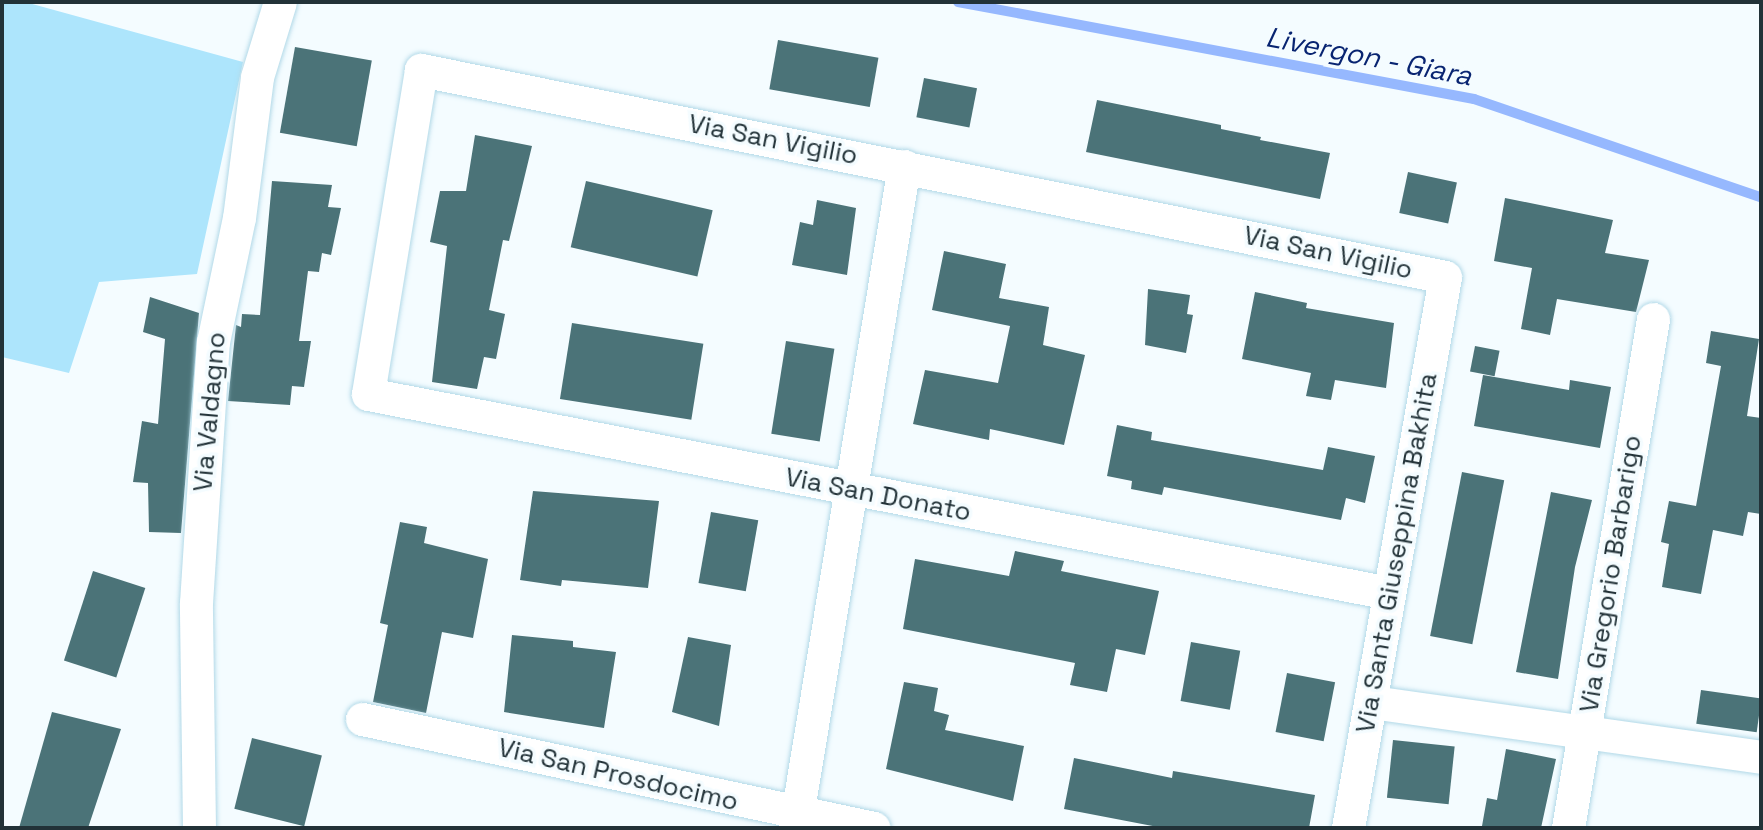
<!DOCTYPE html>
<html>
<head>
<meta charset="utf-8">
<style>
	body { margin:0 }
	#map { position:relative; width:1763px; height:830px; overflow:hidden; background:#f4fcff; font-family:"Space Grotesk",sans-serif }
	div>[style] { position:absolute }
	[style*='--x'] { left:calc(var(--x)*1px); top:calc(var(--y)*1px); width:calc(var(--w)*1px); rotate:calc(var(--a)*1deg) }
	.green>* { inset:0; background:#ade5fc }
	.stream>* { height:10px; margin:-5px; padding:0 5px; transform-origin:5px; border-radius:5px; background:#96b8fe }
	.building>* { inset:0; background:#4b7378; transform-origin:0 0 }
	.roads { filter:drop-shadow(0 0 2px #b2d9e8) drop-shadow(0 0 2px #b2d9e8) }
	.minor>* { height:33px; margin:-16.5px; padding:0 16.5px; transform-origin:16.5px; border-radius:16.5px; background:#fff }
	span { translate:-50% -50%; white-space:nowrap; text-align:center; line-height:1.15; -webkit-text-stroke:7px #f4fcff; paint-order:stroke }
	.street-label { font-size:26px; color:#223238 }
	.water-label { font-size:28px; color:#082471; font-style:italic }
	.frame { position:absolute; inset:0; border:4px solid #223238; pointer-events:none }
</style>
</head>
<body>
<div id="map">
	<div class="green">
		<div style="clip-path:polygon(2px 2px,25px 2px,243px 62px,197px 274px,99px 282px,69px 373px,2px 357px)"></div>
	</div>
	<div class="stream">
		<div style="--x:958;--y:2;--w:525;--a:10.65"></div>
		<div style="--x:1474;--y:99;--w:303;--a:18.9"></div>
	</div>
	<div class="building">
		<div style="left:778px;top:40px;width:102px;height:50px;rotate:10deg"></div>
		<div style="left:295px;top:47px;width:78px;height:87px;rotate:10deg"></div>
		<div style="left:924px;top:78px;width:54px;height:40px;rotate:11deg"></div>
		<div style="clip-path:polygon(1097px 100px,1221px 125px,1221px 129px,1261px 137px,1260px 140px,1330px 153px,1320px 199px,1086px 152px)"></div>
		<div style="clip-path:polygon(475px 135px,532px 146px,509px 241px,503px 240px,489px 310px,505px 314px,496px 359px,484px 357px,477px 389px,432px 382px,447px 246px,430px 242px,440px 191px,466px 191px)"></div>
		<div style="left:1408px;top:172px;width:50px;height:42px;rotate:12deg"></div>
		<div style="clip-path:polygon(272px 181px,332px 185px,328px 207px,341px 208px,331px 255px,322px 253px,319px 272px,308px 271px,299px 341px,311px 341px,304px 387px,292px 386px,290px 405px,228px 401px,236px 325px,241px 327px,242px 314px,260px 315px)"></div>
		<div style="left:586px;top:181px;width:130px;height:68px;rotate:13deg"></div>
		<div style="clip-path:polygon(1505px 198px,1613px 220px,1605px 253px,1649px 260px,1636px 312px,1557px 299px,1550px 335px,1521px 329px,1532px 268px,1494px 261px)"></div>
		<div style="clip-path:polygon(817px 200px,856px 208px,847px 275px,792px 265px,800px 222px,813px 225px)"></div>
		<div style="clip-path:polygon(944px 251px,1006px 264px,999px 298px,1049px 307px,1043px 345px,1085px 355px,1064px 445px,990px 429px,989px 440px,913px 424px,925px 370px,998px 383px,1010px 326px,932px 310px)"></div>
		<div style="clip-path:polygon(1148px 289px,1190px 295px,1187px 314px,1193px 315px,1186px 353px,1145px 345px)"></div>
		<div style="clip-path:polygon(1255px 292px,1307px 303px,1306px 308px,1394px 323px,1386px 388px,1335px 380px,1331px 400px,1306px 396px,1311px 373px,1242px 359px)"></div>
		<div style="clip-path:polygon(150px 297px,199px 313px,181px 533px,149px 532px,148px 483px,133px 482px,142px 421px,158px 424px,165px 339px,143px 332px)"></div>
		<div style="left:572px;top:323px;width:133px;height:77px;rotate:9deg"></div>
		<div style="clip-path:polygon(1711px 331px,1759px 339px,1747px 416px,1761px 418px,1761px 514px,1748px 512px,1743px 536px,1713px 530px,1701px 594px,1662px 587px,1669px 544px,1661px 542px,1669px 501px,1696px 506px,1721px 366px,1706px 363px)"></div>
		<div style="left:786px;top:341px;width:49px;height:94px;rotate:9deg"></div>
		<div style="left:1475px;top:346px;width:25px;height:26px;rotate:11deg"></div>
		<div style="clip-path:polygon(1483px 375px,1569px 390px,1570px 380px,1611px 387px,1600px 448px,1474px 426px)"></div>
		<div style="clip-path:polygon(1117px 425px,1152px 432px,1151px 440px,1323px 470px,1328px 447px,1375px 456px,1365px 503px,1346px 498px,1341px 520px,1164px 487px,1162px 495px,1131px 489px,1132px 481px,1107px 476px)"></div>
		<div style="left:1462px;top:472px;width:43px;height:167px;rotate:11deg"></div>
		<div style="clip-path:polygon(533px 491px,659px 501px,648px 588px,562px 580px,561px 586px,520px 580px)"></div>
		<div style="clip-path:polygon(1551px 492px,1592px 500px,1575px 567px,1558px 679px,1516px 672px)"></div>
		<div style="left:711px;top:512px;width:48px;height:72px;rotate:10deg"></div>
		<div style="clip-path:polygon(400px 522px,427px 527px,424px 543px,488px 559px,473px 638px,442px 632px,426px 713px,373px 702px,388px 625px,380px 623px)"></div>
		<div style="clip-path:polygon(1015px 551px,1064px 561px,1061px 571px,1159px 591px,1145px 655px,1116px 649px,1107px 692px,1070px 685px,1075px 663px,903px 629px,915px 559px,1009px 576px)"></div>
		<div style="left:93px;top:571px;width:55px;height:94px;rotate:18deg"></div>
		<div style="clip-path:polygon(512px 635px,573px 641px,573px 647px,616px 652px,604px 728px,504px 712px)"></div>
		<div style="clip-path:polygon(688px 637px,731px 645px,719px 726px,672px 712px)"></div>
		<div style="left:1191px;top:642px;width:50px;height:60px;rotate:10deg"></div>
		<div style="left:1287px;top:673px;width:49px;height:60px;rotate:11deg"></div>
		<div style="clip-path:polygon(904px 682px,938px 688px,934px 711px,949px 715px,945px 730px,1024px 746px,1013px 801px,886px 769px)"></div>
		<div style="left:1701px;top:690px;width:61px;height:34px;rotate:8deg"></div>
		<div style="clip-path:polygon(52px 712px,121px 729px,88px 828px,19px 828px)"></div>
		<div style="left:252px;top:738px;width:72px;height:73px;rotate:14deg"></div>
		<div style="left:1393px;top:740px;width:62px;height:58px;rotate:6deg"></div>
		<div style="clip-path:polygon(1506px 749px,1556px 759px,1541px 828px,1482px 826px,1487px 798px,1497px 800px)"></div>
		<div style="clip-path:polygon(1074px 758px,1172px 778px,1173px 771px,1315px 795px,1309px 828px,1163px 828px,1064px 809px)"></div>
	</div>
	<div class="roads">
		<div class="minor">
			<div style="--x:1371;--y:702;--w:394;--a:8"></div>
			<div style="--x:362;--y:719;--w:523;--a:12.02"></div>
			<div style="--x:199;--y:828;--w:225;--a:-90.8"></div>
			<div style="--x:196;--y:603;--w:262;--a:-86.3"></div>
			<div style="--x:213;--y:342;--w:127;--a:-78.2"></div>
			<div style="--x:239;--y:218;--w:142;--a:-82.7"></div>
			<div style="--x:257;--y:77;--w:78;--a:-73"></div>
			<div style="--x:795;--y:828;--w:671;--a:-80.65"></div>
			<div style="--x:1348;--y:828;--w:559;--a:-80.02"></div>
			<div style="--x:1445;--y:277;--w:1045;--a:-168.57"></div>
			<div style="--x:421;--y:70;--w:328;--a:99.3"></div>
			<div style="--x:368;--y:394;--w:1040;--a:11.03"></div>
			<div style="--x:1568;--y:828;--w:516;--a:-80.52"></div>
		</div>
	</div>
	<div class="street-label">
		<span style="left:773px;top:140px;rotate:11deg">Via San Vigilio</span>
		<span style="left:1328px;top:253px;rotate:12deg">Via San Vigilio</span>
		<span style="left:210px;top:412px;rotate:-85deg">Via Valdagno</span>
		<span style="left:878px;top:495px;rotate:11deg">Via San Donato</span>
		<span style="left:1397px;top:553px;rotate:-80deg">Via Santa Giuseppina Bakhita</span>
		<span style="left:1611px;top:574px;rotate:-81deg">Via Gregorio Barbarigo</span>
		<span style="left:618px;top:775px;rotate:13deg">Via San Prosdocimo</span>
	</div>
	<div class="water-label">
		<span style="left:1369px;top:56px;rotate:11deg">Livergon - Giara</span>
	</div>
	<div class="frame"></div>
</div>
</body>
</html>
